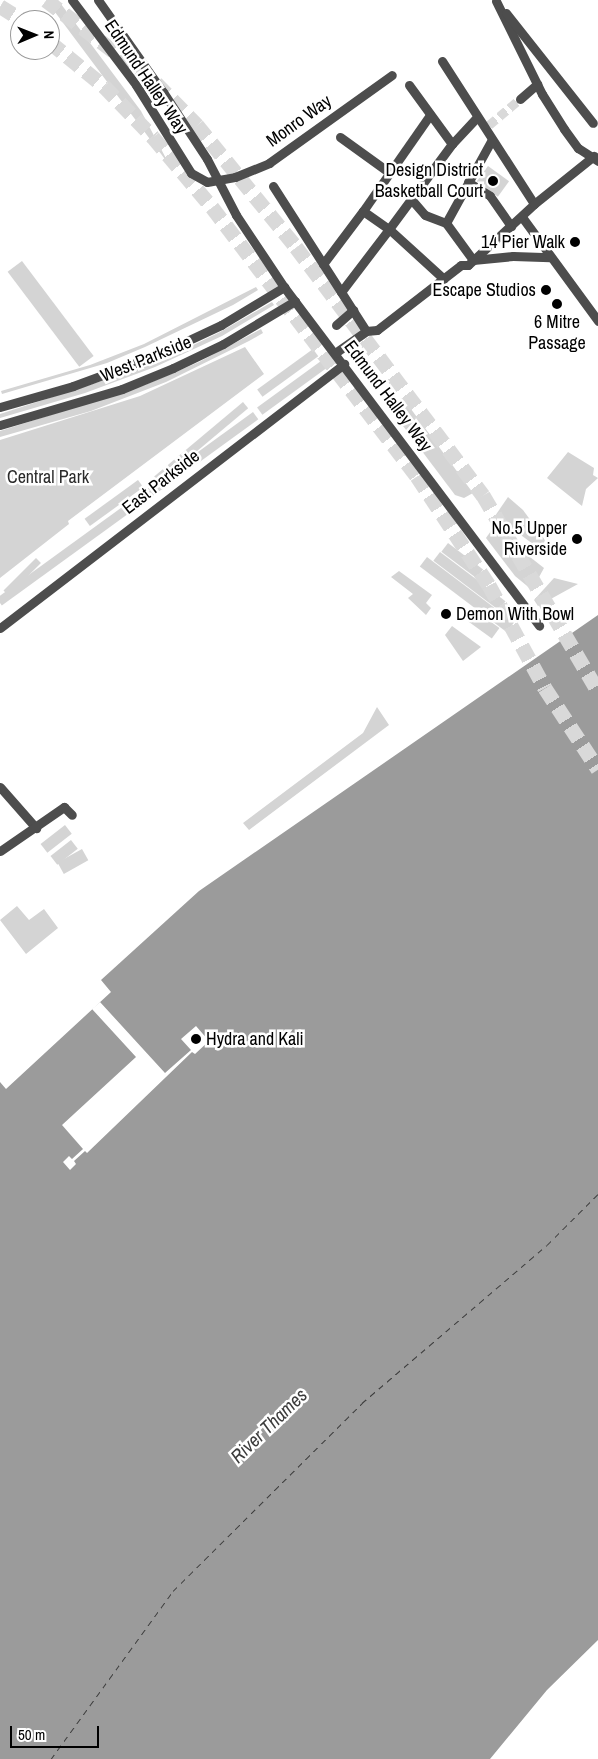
<!DOCTYPE html>
<html>
<head>
<meta charset="utf-8">
<style>
	body { margin:0 }
	#map { position:relative; width:598px; height:1759px; overflow:hidden; background:#fff; font-family:"Archivo Narrow",sans-serif }
	div>[style] { position:absolute }
	[style*='--x'] { left:calc(var(--x)*1px); top:calc(var(--y)*1px); width:calc(var(--w)*1px); rotate:calc(var(--a)*1deg) }
	.green>* { inset:0; background:#d4d4d4; transform-origin:0 0 }
	.water>* { inset:0; background:#9b9b9b }
	.pier>* { inset:0; background:#fff }
	.ferry>* { height:1px; margin-top:-0.5px; transform-origin:0; background:repeating-linear-gradient(90deg,#3c3c3c 0 6px,transparent 0 11px) }
	.minor-tunnel>* { height:9px; margin-top:-4.5px; transform-origin:0; background:repeating-linear-gradient(90deg,#d9d9d9 0 9px,transparent 0 13.5px) }
	.highway-tunnel>* { height:15px; margin-top:-7.5px; transform-origin:0; background:repeating-linear-gradient(90deg,#d9d9d9 0 15px,transparent 0 23px) }
	.minor>* { height:9px; margin:-4.5px; padding:0 4.5px; transform-origin:4.5px; border-radius:4.5px; background:#4d4d4d }
	.dots>* { width:14px; height:14px; translate:-50% -50%; box-sizing:border-box; border:2px solid #fff; border-radius:50% }
	span { translate:-50% -50%; white-space:nowrap; text-align:center; line-height:1.15; -webkit-text-stroke:5px #fff; paint-order:stroke }
	.street-label { font-size:18px; color:#000 }
	.poi-label { font-size:18px; color:#000 }
	.right { translate:-100% -50%; text-align:right }
	.left { translate:0 -50%; text-align:left }
	.park-label { font-size:18px; color:#2b2b2b }
	.water-label { font-size:19px; color:#3c3c3c; font-style:italic }
	.north { position:absolute; left:10px; top:10px; width:50px; height:50px; box-sizing:border-box; background:#fff; border:1px solid #999; border-radius:50%; rotate:89deg; font-size:14px; font-weight:700; line-height:20px; text-align:center; color:#000 }
	.north::after { content:''; display:block; margin:auto; width:18px; height:22px; background:#000; clip-path:polygon(50% 0,100% 100%,50% 72%,0 100%) }
	.scale { position:absolute; left:10px; top:1726px; width:89px; height:22px; box-sizing:border-box; border:2px solid #000; border-top:0; padding-left:6px; font-size:15px; line-height:18px; white-space:nowrap; color:#000; -webkit-text-stroke:4px #fff; paint-order:stroke }
</style>
</head>
<body>
<div id="map">
	<div class="green">
		<div style="clip-path:polygon(46px 0,58px 0,141px 111px,170px 166px)"></div>
		<div style="left:488px;top:166px;width:26px;height:19px;rotate:36deg"></div>
		<div style="left:22px;top:261px;width:119px;height:18px;rotate:53deg"></div>
		<div style="clip-path:polygon(256px 287px,258px 290px,233px 305px,145px 347px,107px 363px,2px 394px,1px 391px,90px 365px,144px 344px)"></div>
		<div style="clip-path:polygon(272px 302px,274px 305px,222px 336px,155px 367px,85px 393px,0 418px,0 414px,154px 364px,220px 332px)"></div>
		<div style="clip-path:polygon(261px 329px,263px 333px,249px 341px,166px 382px,91px 411px,0 437px,0 431px,145px 385px,199px 362px)"></div>
		<div style="clip-path:polygon(245px 347px,264px 374px,68px 521px,69px 524px,0 578px,0 440px,140px 396px)"></div>
		<div style="left:313px;top:349px;width:9px;height:69px;rotate:54deg"></div>
		<div style="left:321px;top:361px;width:9px;height:79px;rotate:54deg"></div>
		<div style="left:243px;top:402px;width:8px;height:116px;rotate:50deg"></div>
		<div style="clip-path:polygon(408px 405px,473px 493px,464px 498px,455px 495px,397px 418px)"></div>
		<div style="left:253px;top:412px;width:9px;height:317px;rotate:54deg"></div>
		<div style="clip-path:polygon(568px 452px,594px 468px,593px 475px,598px 478px,586px 489px,582px 506px,547px 478px)"></div>
		<div style="left:138px;top:480px;width:9px;height:66px;rotate:54deg"></div>
		<div style="clip-path:polygon(508px 497px,523px 510px,545px 540px,541px 550px,495px 516px)"></div>
		<div style="clip-path:polygon(493px 528px,544px 568px,532px 590px,515px 576px,486px 538px)"></div>
		<div style="left:448px;top:543px;width:44px;height:11px;rotate:37deg"></div>
		<div style="left:440px;top:552px;width:82px;height:11px;rotate:37deg"></div>
		<div style="left:427px;top:557px;width:109px;height:12px;rotate:37deg"></div>
		<div style="left:36px;top:558px;width:7px;height:46px;rotate:45deg"></div>
		<div style="clip-path:polygon(399px 571px,432px 595px,426px 603px,431px 608px,426px 615px,408px 598px,413px 594px,391px 577px)"></div>
		<div style="clip-path:polygon(554px 578px,578px 584px,538px 606px,534px 600px)"></div>
		<div style="left:476px;top:611px;width:29px;height:13px;rotate:36deg"></div>
		<div style="clip-path:polygon(452px 626px,481px 647px,463px 661px,445px 635px)"></div>
		<div style="clip-path:polygon(377px 707px,389px 725px,249px 830px,243px 823px,363px 733px)"></div>
		<div style="left:65px;top:825px;width:11px;height:31px;rotate:52deg"></div>
		<div style="left:71px;top:840px;width:11px;height:26px;rotate:52deg"></div>
		<div style="left:82px;top:849px;width:13px;height:28px;rotate:61deg"></div>
		<div style="clip-path:polygon(17px 906px,29px 920px,44px 909px,58px 928px,26px 954px,0 920px)"></div>
	</div>
	<div class="water">
		<div style="clip-path:polygon(598px 615px,598px 1640px,547px 1690px,490px 1759px,0 1759px,0 1082px,6px 1089px,111px 992px,101px 980px,199px 891px)"></div>
	</div>
	<div class="pier">
		<div style="clip-path:polygon(100px 1002px,165px 1073px,191px 1050px,181px 1039px,196px 1026px,209px 1041px,195px 1054px,192px 1052px,87px 1153px,85px 1151px,74px 1161px,76px 1164px,70px 1170px,63px 1162px,69px 1156px,72px 1159px,83px 1149px,62px 1125px,136px 1057px,92px 1009px)"></div>
	</div>
	<div class="ferry">
		<div style="--x:51;--y:1759;--w:208;--a:-54"></div>
		<div style="--x:173;--y:1591;--w:267;--a:-44.8"></div>
		<div style="--x:362;--y:1403;--w:243;--a:-40.5"></div>
		<div style="--x:547;--y:1245;--w:72;--a:-45"></div>
	</div>
	<div class="minor-tunnel">
		<div style="--x:489;--y:125;--w:40;--a:-40"></div>
	</div>
	<div class="highway-tunnel">
		<div style="--x:46;--y:0;--w:138;--a:37"></div>
		<div style="--x:156;--y:83;--w:59;--a:45.7"></div>
		<div style="--x:197;--y:125;--w:157;--a:50.9"></div>
		<div style="--x:296;--y:247;--w:311;--a:53"></div>
		<div style="--x:483;--y:495;--w:227;--a:59.6"></div>
		<div style="--x:0;--y:6;--w:26;--a:32"></div>
		<div style="--x:50;--y:42;--w:70;--a:39.2"></div>
		<div style="--x:104;--y:86;--w:71;--a:46.1"></div>
		<div style="--x:153;--y:137;--w:92;--a:49.9"></div>
		<div style="--x:212;--y:207;--w:338;--a:52.7"></div>
		<div style="--x:417;--y:476;--w:131;--a:56.6"></div>
		<div style="--x:489;--y:585;--w:117;--a:61.5"></div>
		<div style="--x:545;--y:688;--w:97;--a:56.8"></div>
	</div>
	<div class="minor">
		<div style="--x:72;--y:0;--w:106;--a:53"></div>
		<div style="--x:136;--y:85;--w:104;--a:58"></div>
		<div style="--x:191;--y:173;--w:18;--a:29"></div>
		<div style="--x:207;--y:182;--w:28;--a:-10"></div>
		<div style="--x:235;--y:177;--w:37;--a:-22"></div>
		<div style="--x:269;--y:163;--w:151;--a:-35.6"></div>
		<div style="--x:98;--y:0;--w:113;--a:54.8"></div>
		<div style="--x:163;--y:92;--w:80;--a:56.7"></div>
		<div style="--x:207;--y:159;--w:63;--a:62.6"></div>
		<div style="--x:236;--y:215;--w:87;--a:56.3"></div>
		<div style="--x:284;--y:287;--w:424;--a:53"></div>
		<div style="--x:496;--y:1;--w:104;--a:63.7"></div>
		<div style="--x:542;--y:94;--w:41;--a:57.8"></div>
		<div style="--x:564;--y:129;--w:24;--a:54"></div>
		<div style="--x:578;--y:148;--w:24;--a:33"></div>
		<div style="--x:506;--y:13;--w:140;--a:51.7"></div>
		<div style="--x:442;--y:61;--w:170;--a:57.2"></div>
		<div style="--x:409;--y:85;--w:73;--a:53.9"></div>
		<div style="--x:520;--y:99;--w:23;--a:-41"></div>
		<div style="--x:340;--y:137;--w:62;--a:35.8"></div>
		<div style="--x:468;--y:182;--w:26;--a:32"></div>
		<div style="--x:490;--y:196;--w:37;--a:55"></div>
		<div style="--x:273;--y:186;--w:172;--a:57.3"></div>
		<div style="--x:411;--y:199;--w:21;--a:49"></div>
		<div style="--x:425;--y:215;--w:22;--a:21"></div>
		<div style="--x:446;--y:223;--w:46;--a:53.9"></div>
		<div style="--x:473;--y:260;--w:40;--a:-5.7"></div>
		<div style="--x:513;--y:256;--w:37;--a:2"></div>
		<div style="--x:363;--y:211;--w:117;--a:-55.1"></div>
		<div style="--x:522;--y:217;--w:129;--a:53.8"></div>
		<div style="--x:446;--y:223;--w:94;--a:-61.2"></div>
		<div style="--x:323;--y:264;--w:66;--a:-53"></div>
		<div style="--x:363;--y:211;--w:32;--a:35"></div>
		<div style="--x:389;--y:229;--w:106;--a:-53.5"></div>
		<div style="--x:452;--y:144;--w:35;--a:-47"></div>
		<div style="--x:341;--y:292;--w:79;--a:-52.7"></div>
		<div style="--x:389;--y:229;--w:74;--a:42.3"></div>
		<div style="--x:336;--y:325;--w:23;--a:-41"></div>
		<div style="--x:335;--y:353;--w:38;--a:-35"></div>
		<div style="--x:366;--y:331;--w:11;--a:-5"></div>
		<div style="--x:377;--y:330;--w:106;--a:-37.7"></div>
		<div style="--x:461;--y:265;--w:7;--a:0"></div>
		<div style="--x:468;--y:265;--w:90;--a:-42.7"></div>
		<div style="--x:534;--y:204;--w:77;--a:-38.7"></div>
		<div style="--x:0;--y:407;--w:76;--a:-16"></div>
		<div style="--x:73;--y:386;--w:90;--a:-20.3"></div>
		<div style="--x:157;--y:355;--w:71;--a:-25.1"></div>
		<div style="--x:221;--y:325;--w:74;--a:-31.1"></div>
		<div style="--x:0;--y:425;--w:127;--a:-16.4"></div>
		<div style="--x:122;--y:389;--w:55;--a:-22.4"></div>
		<div style="--x:173;--y:368;--w:55;--a:-25.6"></div>
		<div style="--x:223;--y:344;--w:84;--a:-30.8"></div>
		<div style="--x:0;--y:628;--w:434;--a:-37.5"></div>
		<div style="--x:0;--y:787;--w:55;--a:48.7"></div>
		<div style="--x:0;--y:851;--w:78;--a:-34.5"></div>
		<div style="--x:64;--y:807;--w:11;--a:45"></div>
	</div>
	<div class="dots">
		<div style="left:493px;top:181px;background:#000"></div>
		<div style="left:575px;top:242px;background:#000"></div>
		<div style="left:546px;top:290px;background:#000"></div>
		<div style="left:557px;top:304px;background:#000"></div>
		<div style="left:577px;top:539px;background:#000"></div>
		<div style="left:446px;top:614px;background:#000"></div>
		<div style="left:196px;top:1039px;background:#000"></div>
	</div>
	<div class="street-label">
		<span style="left:146px;top:77px;rotate:56deg">Edmund Halley Way</span>
		<span style="left:299px;top:121px;rotate:-36deg">Monro Way</span>
		<span style="left:146px;top:359px;rotate:-22deg">West Parkside</span>
		<span style="left:388px;top:396px;rotate:53deg">Edmund Halley Way</span>
		<span style="left:161px;top:482px;rotate:-38deg">East Parkside</span>
	</div>
	<div class="poi-label">
		<span class="right" style="left:483px;top:181px">Design District<br>Basketball Court</span>
		<span class="right" style="left:565px;top:242px">14 Pier Walk</span>
		<span class="right" style="left:536px;top:290px">Escape Studios</span>
		<span style="left:557px;top:333px">6 Mitre<br>Passage</span>
		<span class="right" style="left:567px;top:539px">No.5 Upper<br>Riverside</span>
		<span class="left" style="left:456px;top:614px">Demon With Bowl</span>
		<span class="left" style="left:206px;top:1039px">Hydra and Kali</span>
	</div>
	<div class="park-label">
		<span style="left:48px;top:477px">Central Park</span>
	</div>
	<div class="water-label">
		<span style="left:269px;top:1426px;rotate:-44deg">River Thames</span>
	</div>
	<div class="north">N</div>
	<div class="scale">50 m</div>
</div>
</body>
</html>
